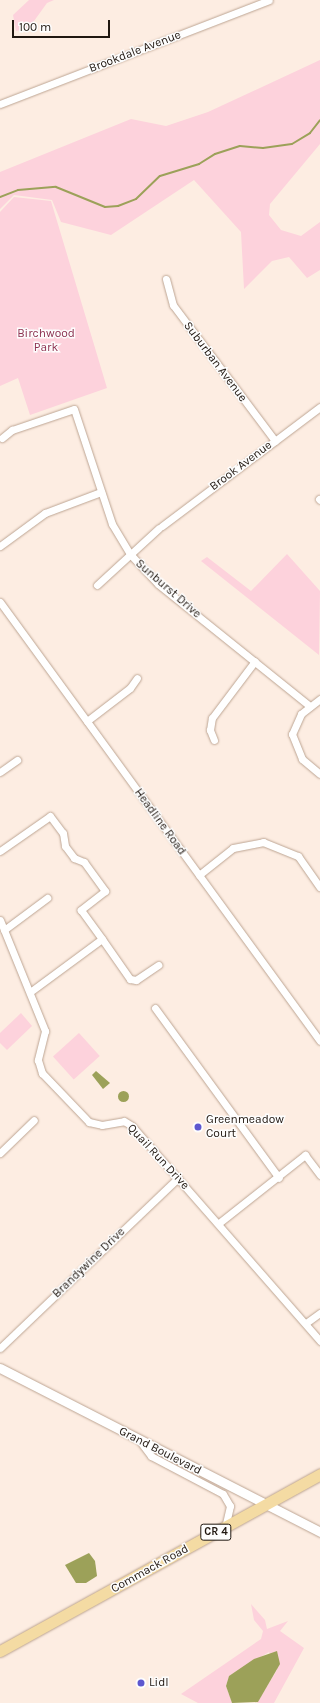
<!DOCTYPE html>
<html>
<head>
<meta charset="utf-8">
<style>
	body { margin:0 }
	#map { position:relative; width:320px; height:1703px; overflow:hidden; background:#fdede2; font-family:Karla,sans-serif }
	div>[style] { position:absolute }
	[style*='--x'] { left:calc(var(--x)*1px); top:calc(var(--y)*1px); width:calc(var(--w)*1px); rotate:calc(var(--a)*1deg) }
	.green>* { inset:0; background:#fdd2dc; transform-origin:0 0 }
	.water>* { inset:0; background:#9ca159 }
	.round { border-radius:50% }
	.stream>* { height:2px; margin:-1px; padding:0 1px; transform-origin:1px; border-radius:1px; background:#9ca159 }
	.roads { filter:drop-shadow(0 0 1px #bda593) drop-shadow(0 0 1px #bda593) }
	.minor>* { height:7px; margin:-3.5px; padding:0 3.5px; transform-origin:3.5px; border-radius:3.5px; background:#fff }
	.tertiary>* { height:9px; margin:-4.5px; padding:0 4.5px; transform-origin:4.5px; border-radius:4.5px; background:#fff }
	.primary>* { height:11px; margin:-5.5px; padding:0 5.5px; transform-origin:5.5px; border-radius:5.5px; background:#f4dba3 }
	.dots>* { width:11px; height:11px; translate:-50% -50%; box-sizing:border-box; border:2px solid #fdfdfd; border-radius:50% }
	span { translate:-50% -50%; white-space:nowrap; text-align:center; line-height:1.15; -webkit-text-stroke:3px #fdfdfd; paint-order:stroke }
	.shield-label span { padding:1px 3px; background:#fdfdfd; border:1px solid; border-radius:3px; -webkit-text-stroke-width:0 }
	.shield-label { font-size:11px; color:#201710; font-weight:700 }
	.street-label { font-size:12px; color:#201710 }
	.park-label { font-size:12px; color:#8d3251 }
	.poi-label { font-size:12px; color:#201710 }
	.left { translate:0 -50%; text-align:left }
	.scale { position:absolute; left:12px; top:20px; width:98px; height:18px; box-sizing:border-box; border:2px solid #201710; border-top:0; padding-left:5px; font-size:12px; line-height:14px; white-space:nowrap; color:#201710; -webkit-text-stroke:3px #fdfdfd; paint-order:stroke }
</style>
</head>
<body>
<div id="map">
	<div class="green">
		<div style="clip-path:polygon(29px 0,54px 0,47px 3px,29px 28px,16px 31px,13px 15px)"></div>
		<div style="clip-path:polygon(320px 60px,320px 144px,270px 204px,269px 215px,281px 230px,301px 236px,320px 222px,320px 270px,307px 278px,289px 257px,272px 261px,244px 289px,241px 232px,194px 180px,111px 235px,61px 222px,52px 200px,14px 195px,0 209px,0 172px,131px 119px,166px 126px,208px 112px)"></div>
		<div style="clip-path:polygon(14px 197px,51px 201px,107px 388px,30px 415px,18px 378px,0 386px,0 212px)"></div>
		<div style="clip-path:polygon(287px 554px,320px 591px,319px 655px,201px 561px,207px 557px,251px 591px)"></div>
		<div style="clip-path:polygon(21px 1013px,32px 1026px,7px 1050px,0 1043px,0 1033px)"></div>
		<div style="left:79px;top:1033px;width:31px;height:35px;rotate:48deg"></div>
		<div style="clip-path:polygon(251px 1604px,265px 1620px,267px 1629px,288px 1621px,280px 1631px,304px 1648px,274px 1703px,257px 1703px,277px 1670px,269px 1652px,229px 1676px,226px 1686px,232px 1703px,198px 1703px,181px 1694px,261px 1639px,263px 1631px,254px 1620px)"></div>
	</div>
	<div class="water">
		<div style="clip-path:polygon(96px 1071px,110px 1083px,103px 1089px,92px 1075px)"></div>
		<div class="round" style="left:117.5px;top:1090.5px;width:11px;height:11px"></div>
		<div style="clip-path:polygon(89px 1553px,95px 1561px,97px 1576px,86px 1583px,76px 1583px,65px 1565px)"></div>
		<div style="clip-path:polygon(277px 1651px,280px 1664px,258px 1702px,232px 1703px,226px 1686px,229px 1676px,254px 1659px)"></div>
	</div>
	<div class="stream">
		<div style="--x:0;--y:197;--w:19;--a:-21"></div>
		<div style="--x:18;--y:190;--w:38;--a:-5"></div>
		<div style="--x:56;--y:187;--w:53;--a:22.2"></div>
		<div style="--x:105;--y:207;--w:13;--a:-4"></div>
		<div style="--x:118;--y:206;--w:19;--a:-21"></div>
		<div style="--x:136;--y:199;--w:33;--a:-44"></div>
		<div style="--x:160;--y:176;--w:41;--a:-17.1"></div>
		<div style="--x:199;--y:164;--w:19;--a:-32"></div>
		<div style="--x:215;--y:154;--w:26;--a:-18"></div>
		<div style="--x:240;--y:146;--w:23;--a:5"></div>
		<div style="--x:263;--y:148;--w:29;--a:-8"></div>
		<div style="--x:292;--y:144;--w:21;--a:-31"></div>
		<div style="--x:310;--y:133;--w:16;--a:-52"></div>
	</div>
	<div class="roads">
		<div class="minor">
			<div style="--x:0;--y:104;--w:288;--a:-21.1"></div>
			<div style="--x:166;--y:279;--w:27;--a:75"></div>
			<div style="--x:173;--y:305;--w:170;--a:53.1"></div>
			<div style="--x:2;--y:438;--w:13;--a:-39"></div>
			<div style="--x:12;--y:430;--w:65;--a:-18.7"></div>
			<div style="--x:74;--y:409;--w:121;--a:71.7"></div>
			<div style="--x:112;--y:524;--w:35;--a:59"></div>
			<div style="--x:130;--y:554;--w:41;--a:47"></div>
			<div style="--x:158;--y:584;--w:195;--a:38.8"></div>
			<div style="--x:319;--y:499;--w:1;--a:45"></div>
			<div style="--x:162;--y:526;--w:198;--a:-37"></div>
			<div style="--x:0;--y:546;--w:56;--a:-36.3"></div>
			<div style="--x:45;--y:513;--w:60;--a:-20.6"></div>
			<div style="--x:97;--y:585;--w:84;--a:-42.6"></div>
			<div style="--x:0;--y:602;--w:543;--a:53.91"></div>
			<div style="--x:320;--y:699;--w:24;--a:142"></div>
			<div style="--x:301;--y:714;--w:22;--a:114"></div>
			<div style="--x:292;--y:734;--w:27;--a:68"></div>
			<div style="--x:302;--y:759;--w:23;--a:40"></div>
			<div style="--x:87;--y:721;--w:54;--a:-37.5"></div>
			<div style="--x:130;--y:688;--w:12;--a:-55"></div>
			<div style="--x:214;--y:740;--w:11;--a:-112"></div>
			<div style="--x:210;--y:730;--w:12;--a:-81"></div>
			<div style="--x:212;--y:718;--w:71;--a:-53"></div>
			<div style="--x:0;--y:772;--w:21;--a:-35"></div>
			<div style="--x:0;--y:851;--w:61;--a:-35"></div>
			<div style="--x:50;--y:816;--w:21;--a:53"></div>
			<div style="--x:63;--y:833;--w:13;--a:81"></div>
			<div style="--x:65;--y:846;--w:15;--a:53"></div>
			<div style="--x:74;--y:858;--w:11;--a:22"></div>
			<div style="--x:84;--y:862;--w:36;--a:54"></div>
			<div style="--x:105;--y:891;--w:31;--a:142"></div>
			<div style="--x:81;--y:910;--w:36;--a:54"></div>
			<div style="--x:102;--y:939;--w:49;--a:55"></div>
			<div style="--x:130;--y:979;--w:6;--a:9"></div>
			<div style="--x:136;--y:980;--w:27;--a:-34"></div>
			<div style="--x:199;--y:875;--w:43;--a:-38.5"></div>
			<div style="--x:233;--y:848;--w:31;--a:-11"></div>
			<div style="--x:263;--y:842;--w:38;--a:22"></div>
			<div style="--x:298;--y:856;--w:38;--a:55"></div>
			<div style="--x:0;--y:920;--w:120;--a:67.9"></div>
			<div style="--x:45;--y:1031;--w:30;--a:104"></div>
			<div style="--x:38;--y:1060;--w:14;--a:73"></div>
			<div style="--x:42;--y:1073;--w:68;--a:46.2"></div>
			<div style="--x:89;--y:1122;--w:13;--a:13"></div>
			<div style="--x:102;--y:1125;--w:22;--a:-10"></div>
			<div style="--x:124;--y:1121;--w:9;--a:32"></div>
			<div style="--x:132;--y:1126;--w:286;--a:48.8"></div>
			<div style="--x:4;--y:930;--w:54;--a:-36.7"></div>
			<div style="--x:30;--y:992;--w:89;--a:-36.4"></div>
			<div style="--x:155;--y:1008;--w:210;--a:53.9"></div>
			<div style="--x:0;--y:1153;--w:47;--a:-44.1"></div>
			<div style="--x:219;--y:1223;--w:110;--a:-38.3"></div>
			<div style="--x:305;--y:1155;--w:25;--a:53"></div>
			<div style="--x:306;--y:1323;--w:17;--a:-36"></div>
			<div style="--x:0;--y:1348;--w:246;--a:-43.7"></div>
			<div style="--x:139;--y:1440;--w:20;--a:53"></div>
			<div style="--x:151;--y:1456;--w:81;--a:27.8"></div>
			<div style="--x:223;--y:1494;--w:14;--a:60"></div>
			<div style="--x:230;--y:1506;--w:22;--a:103"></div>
		</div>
		<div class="tertiary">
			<div style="--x:0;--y:1368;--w:360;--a:27.1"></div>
		</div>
		<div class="primary">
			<div style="--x:0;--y:1651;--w:366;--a:-28.9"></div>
		</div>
	</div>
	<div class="dots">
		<div style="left:198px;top:1127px;background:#5d57cf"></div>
		<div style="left:141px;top:1683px;background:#5d57cf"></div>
	</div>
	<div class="shield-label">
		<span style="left:216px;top:1532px">CR 4</span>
	</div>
	<div class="street-label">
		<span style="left:135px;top:52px;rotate:-21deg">Brookdale Avenue</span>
		<span style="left:215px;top:362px;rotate:53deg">Suburban Avenue</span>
		<span style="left:241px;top:466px;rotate:-37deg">Brook Avenue</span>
		<span style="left:168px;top:589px;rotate:41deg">Sunburst Drive</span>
		<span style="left:160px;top:822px;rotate:54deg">Headline Road</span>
		<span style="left:158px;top:1157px;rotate:47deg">Quail Run Drive</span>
		<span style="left:89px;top:1263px;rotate:-44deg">Brandywine Drive</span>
		<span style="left:160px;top:1451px;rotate:27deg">Grand Boulevard</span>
		<span style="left:150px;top:1569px;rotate:-29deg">Commack Road</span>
	</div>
	<div class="park-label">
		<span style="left:46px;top:341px">Birchwood<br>Park</span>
	</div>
	<div class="poi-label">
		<span class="left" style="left:206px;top:1127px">Greenmeadow<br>Court</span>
		<span class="left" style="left:149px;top:1683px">Lidl</span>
	</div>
	<div class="scale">100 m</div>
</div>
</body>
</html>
